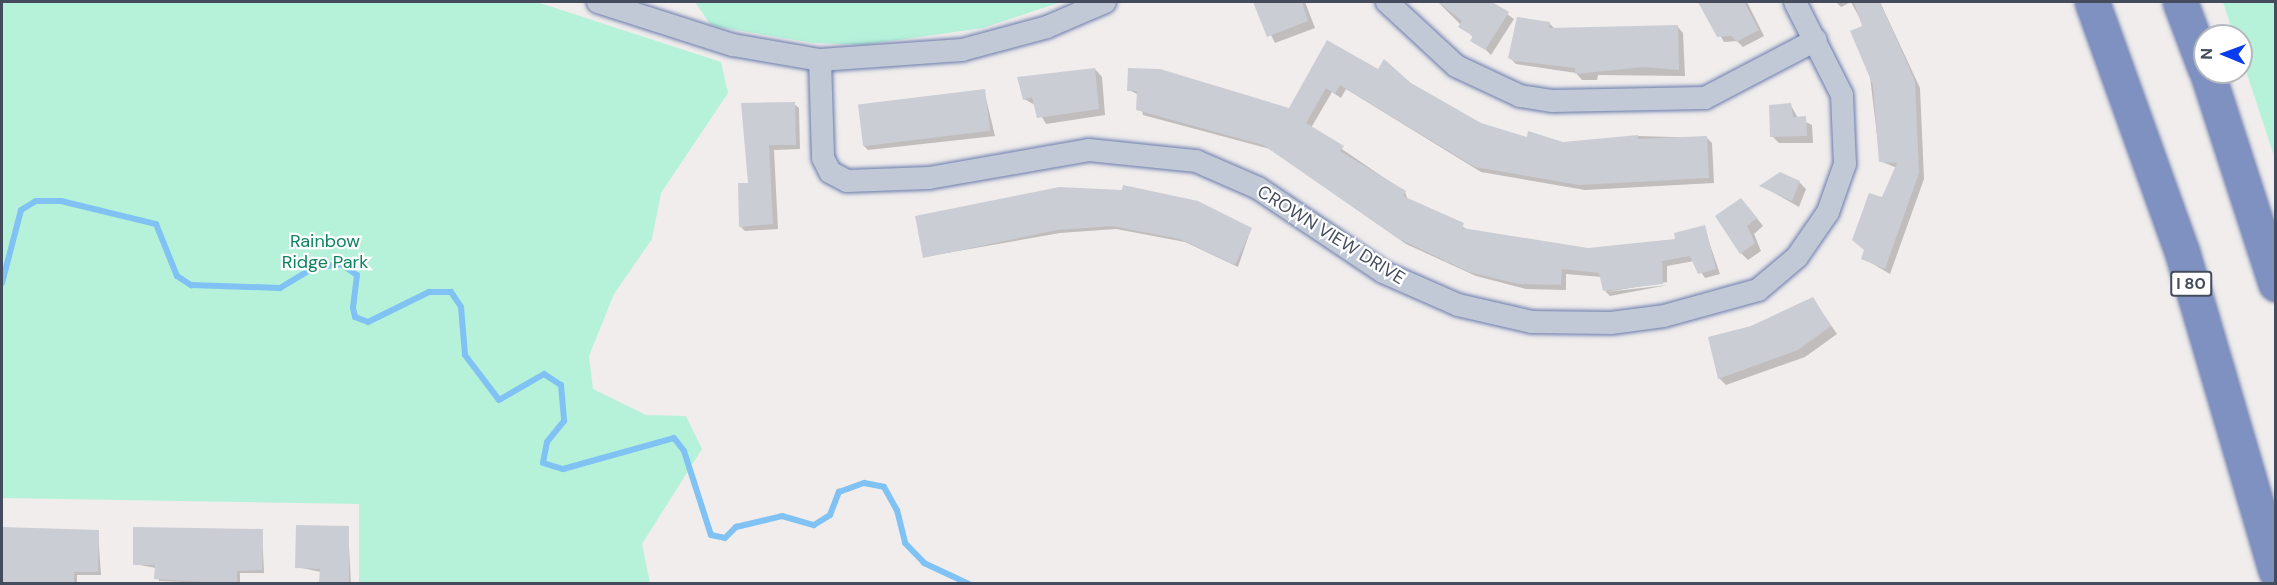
<!DOCTYPE html>
<html>
<head>
<meta charset="utf-8">
<style>
	body { margin:0 }
	#map { position:relative; width:2277px; height:585px; overflow:hidden; background:#f0edec; font-family:"DM Sans",sans-serif }
	div>[style] { position:absolute }
	[style*='--x'] { left:calc(var(--x)*1px); top:calc(var(--y)*1px); width:calc(var(--w)*1px); rotate:calc(var(--a)*1deg) }
	.green>* { inset:0; background:#b6f2da }
	.shadow>* { inset:0; background:#0003 }
	.stream>* { height:6px; margin:-3px; padding:0 3px; transform-origin:3px; border-radius:3px; background:#7fc2f3 }
	.building>* { inset:0; background:#cbcdd5; transform-origin:0 0 }
	.roads { filter:drop-shadow(0 0 2px #6b7cac) drop-shadow(0 0 2px #6b7cac) }
	.minor>* { height:22px; margin:-11px; padding:0 11px; transform-origin:11px; border-radius:11px; background:#c1c8d6 }
	.highway>* { height:33px; margin:-16.5px; padding:0 16.5px; transform-origin:16.5px; border-radius:16.5px; background:#7f91c1 }
	span { translate:-50% -50%; white-space:nowrap; text-align:center; line-height:1.15; -webkit-text-stroke:4.5px #fff; paint-order:stroke }
	.shield-label span { padding:2px 4px; background:#fff; border:2px solid; border-radius:4px; -webkit-text-stroke-width:0 }
	.shield-label { font-size:16px; color:#434b5c; font-weight:700 }
	.street-label { font-size:18px; color:#434b5c }
	.park-label { font-size:18px; color:#0e8361 }
	.frame { position:absolute; inset:0; border:3px solid #434b5c; pointer-events:none }
	.north { position:absolute; left:2193px; top:24px; width:60px; height:60px; box-sizing:border-box; background:#fff; border:2px solid #b4b7be; border-radius:50%; rotate:271deg; font-size:16px; font-weight:700; line-height:24px; text-align:center; color:#434b5c }
	.north::after { content:''; display:block; margin:auto; width:21px; height:27px; background:#093ced; clip-path:polygon(50% 0,100% 100%,50% 72%,0 100%) }
</style>
</head>
<body>
<div id="map">
	<div class="green">
		<div style="clip-path:polygon(2px 2px,537px 2px,721px 62px,728px 93px,661px 193px,652px 239px,614px 294px,589px 356px,593px 389px,646px 415px,686px 416px,702px 449px,642px 544px,650px 583px,359px 583px,359px 504px,2px 498px)"></div>
		<div style="clip-path:polygon(695px 2px,1061px 2px,983px 28px,863px 45px,813px 43px,718px 27px,710px 24px)"></div>
		<div style="clip-path:polygon(2223px 2px,2275px 2px,2275px 159px,2241px 56px,2241px 36px,2234px 36px)"></div>
	</div>
	<div class="shadow">
		<div style="clip-path:polygon(1266px 2px,1305px 2px,1315px 28px,1275px 43px,1256px 5px)"></div>
		<div style="clip-path:polygon(1438px 2px,1490px 2px,1514px 19px,1491px 55px)"></div>
		<div style="clip-path:polygon(1700px 2px,1747px 2px,1764px 36px,1743px 47px,1737px 41px,1724px 42px)"></div>
		<div style="clip-path:polygon(1836px 2px,1851px 2px,1841px 7px)"></div>
		<div style="clip-path:polygon(1851px 2px,1880px 2px,1920px 88px,1924px 179px,1890px 274px,1863px 258px,1897px 168px,1880px 161px,1864px 26px)"></div>
		<div style="clip-path:polygon(1549px 23px,1555px 29px,1677px 26px,1683px 33px,1685px 76px,1598px 75px,1597px 80px,1582px 80px,1576px 73px,1516px 64px,1510px 58px)"></div>
		<div style="clip-path:polygon(1328px 42px,1480px 125px,1528px 139px,1563px 144px,1637px 136px,1707px 138px,1712px 143px,1714px 183px,1585px 190px,1481px 172px,1346px 89px,1341px 98px,1332px 92px,1311px 128px,1405px 192px,1408px 200px,1469px 230px,1588px 249px,1676px 240px,1704px 227px,1720px 274px,1705px 278px,1694px 261px,1667px 266px,1667px 282px,1606px 292px,1602px 277px,1566px 274px,1566px 290px,1526px 289px,1476px 276px,1406px 244px,1270px 149px,1143px 115px,1139px 95px,1129px 90px,1290px 109px)"></div>
		<div style="clip-path:polygon(1095px 69px,1102px 77px,1105px 115px,1046px 124px,1035px 105px,1024px 99px)"></div>
		<div style="clip-path:polygon(984px 90px,995px 136px,868px 150px,863px 145px)"></div>
		<div style="clip-path:polygon(794px 104px,799px 108px,800px 149px,774px 150px,778px 229px,745px 231px,740px 226px,750px 184px,743px 105px)"></div>
		<div style="clip-path:polygon(1790px 104px,1798px 118px,1812px 125px,1813px 143px,1779px 143px,1772px 136px)"></div>
		<div style="clip-path:polygon(1799px 182px,1806px 189px,1799px 207px,1762px 186px)"></div>
		<div style="clip-path:polygon(1124px 191px,1251px 229px,1238px 267px,1185px 242px,1116px 229px,1060px 233px,924px 257px)"></div>
		<div style="clip-path:polygon(1748px 207px,1763px 226px,1754px 234px,1761px 251px,1748px 260px,1741px 253px)"></div>
		<div style="clip-path:polygon(1668px 285px,1610px 296px,1606px 292px)"></div>
		<div style="clip-path:polygon(1813px 299px,1837px 334px,1805px 357px,1726px 385px,1719px 378px,1752px 327px)"></div>
		<div style="clip-path:polygon(348px 528px,351px 584px,323px 584px,321px 572px,297px 567px)"></div>
		<div style="clip-path:polygon(2px 529px,98px 531px,101px 575px,77px 575px,77px 584px,2px 584px)"></div>
		<div style="clip-path:polygon(262px 531px,264px 573px,240px 573px,240px 584px,159px 581px,156px 568px,134px 564px)"></div>
	</div>
	<div class="stream">
		<div style="--x:2;--y:283;--w:75;--a:-75.4"></div>
		<div style="--x:21;--y:210;--w:17;--a:-31"></div>
		<div style="--x:36;--y:201;--w:25;--a:0"></div>
		<div style="--x:61;--y:201;--w:98;--a:13.6"></div>
		<div style="--x:156;--y:224;--w:56;--a:68"></div>
		<div style="--x:177;--y:276;--w:17;--a:33"></div>
		<div style="--x:191;--y:285;--w:89;--a:1.9"></div>
		<div style="--x:280;--y:288;--w:39;--a:-31"></div>
		<div style="--x:313;--y:268;--w:28;--a:-8"></div>
		<div style="--x:341;--y:264;--w:19;--a:35"></div>
		<div style="--x:357;--y:275;--w:33;--a:97"></div>
		<div style="--x:353;--y:308;--w:9;--a:77"></div>
		<div style="--x:355;--y:317;--w:14;--a:21"></div>
		<div style="--x:368;--y:322;--w:68;--a:-26.2"></div>
		<div style="--x:429;--y:292;--w:22;--a:0"></div>
		<div style="--x:451;--y:292;--w:18;--a:56"></div>
		<div style="--x:461;--y:307;--w:48;--a:85.2"></div>
		<div style="--x:465;--y:355;--w:56;--a:52.9"></div>
		<div style="--x:499;--y:400;--w:52;--a:-30"></div>
		<div style="--x:544;--y:374;--w:20;--a:33"></div>
		<div style="--x:561;--y:385;--w:36;--a:85"></div>
		<div style="--x:564;--y:421;--w:27;--a:129"></div>
		<div style="--x:547;--y:442;--w:21;--a:101"></div>
		<div style="--x:543;--y:463;--w:21;--a:17"></div>
		<div style="--x:563;--y:469;--w:115;--a:-15.6"></div>
		<div style="--x:674;--y:438;--w:16;--a:52"></div>
		<div style="--x:684;--y:451;--w:88;--a:72.2"></div>
		<div style="--x:711;--y:535;--w:14;--a:12"></div>
		<div style="--x:725;--y:538;--w:16;--a:-45"></div>
		<div style="--x:736;--y:527;--w:47;--a:-13.4"></div>
		<div style="--x:782;--y:516;--w:33;--a:16"></div>
		<div style="--x:814;--y:525;--w:19;--a:-32"></div>
		<div style="--x:830;--y:515;--w:25;--a:-69"></div>
		<div style="--x:839;--y:492;--w:27;--a:-20"></div>
		<div style="--x:864;--y:483;--w:20;--a:11"></div>
		<div style="--x:884;--y:487;--w:26;--a:61"></div>
		<div style="--x:897;--y:510;--w:34;--a:76"></div>
		<div style="--x:905;--y:543;--w:28;--a:46"></div>
		<div style="--x:924;--y:563;--w:50;--a:25"></div>
	</div>
	<div class="building">
		<div style="clip-path:polygon(1253px 2px,1302px 2px,1308px 21px,1267px 37px)"></div>
		<div style="clip-path:polygon(1438px 2px,1492px 2px,1509px 12px,1485px 50px,1470px 41px,1473px 36px,1458px 27px,1462px 21px)"></div>
		<div style="clip-path:polygon(1698px 2px,1744px 2px,1759px 30px,1736px 42px,1732px 36px,1717px 37px)"></div>
		<div style="clip-path:polygon(1854px 2px,1880px 2px,1915px 81px,1919px 173px,1885px 269px,1861px 259px,1864px 250px,1852px 240px,1869px 193px,1882px 197px,1897px 163px,1879px 162px,1873px 85px,1850px 31px,1862px 26px)"></div>
		<div style="clip-path:polygon(1517px 17px,1550px 22px,1549px 28px,1678px 25px,1679px 70px,1644px 67px,1575px 74px,1575px 68px,1515px 61px,1508px 58px)"></div>
		<div style="clip-path:polygon(1327px 40px,1378px 69px,1384px 59px,1411px 83px,1481px 123px,1527px 137px,1528px 131px,1563px 142px,1638px 135px,1638px 139px,1707px 136px,1709px 178px,1579px 185px,1475px 167px,1340px 85px,1335px 94px,1326px 88px,1306px 123px,1344px 146px,1340px 151px,1406px 191px,1403px 196px,1464px 223px,1462px 228px,1588px 248px,1675px 239px,1674px 233px,1705px 225px,1716px 269px,1698px 274px,1690px 256px,1662px 261px,1663px 284px,1603px 291px,1599px 273px,1562px 269px,1561px 285px,1519px 284px,1469px 272px,1399px 239px,1263px 145px,1136px 110px,1137px 91px,1127px 91px,1128px 68px,1160px 69px,1289px 108px)"></div>
		<div style="clip-path:polygon(1095px 68px,1099px 109px,1037px 118px,1032px 97px,1023px 100px,1017px 77px)"></div>
		<div style="left:985px;top:89px;width:42px;height:128px;rotate:83deg"></div>
		<div style="clip-path:polygon(795px 102px,796px 145px,769px 145px,773px 224px,739px 227px,738px 183px,748px 183px,741px 103px)"></div>
		<div style="clip-path:polygon(1791px 103px,1793px 117px,1806px 116px,1807px 136px,1770px 137px,1769px 105px)"></div>
		<div style="clip-path:polygon(1780px 172px,1800px 181px,1792px 201px,1759px 186px)"></div>
		<div style="clip-path:polygon(1123px 185px,1198px 201px,1252px 228px,1235px 265px,1180px 239px,1112px 226px,1057px 230px,923px 258px,915px 216px,1059px 187px,1122px 190px)"></div>
		<div style="clip-path:polygon(1741px 198px,1757px 218px,1747px 226px,1755px 243px,1740px 254px,1715px 216px)"></div>
		<div style="clip-path:polygon(1813px 297px,1831px 326px,1798px 350px,1718px 379px,1708px 337px,1751px 326px)"></div>
		<div style="clip-path:polygon(296px 525px,349px 526px,349px 583px,319px 582px,320px 569px,295px 568px)"></div>
		<div style="clip-path:polygon(2px 527px,99px 530px,98px 572px,74px 572px,74px 584px,2px 583px)"></div>
		<div style="clip-path:polygon(133px 527px,263px 529px,262px 570px,237px 571px,237px 584px,154px 579px,155px 565px,133px 565px)"></div>
	</div>
	<div class="roads">
		<div class="minor">
			<div style="--x:598;--y:2;--w:142;--a:17.7"></div>
			<div style="--x:733;--y:45;--w:88;--a:9.8"></div>
			<div style="--x:820;--y:60;--w:142;--a:-4"></div>
			<div style="--x:962;--y:50;--w:88;--a:-15.1"></div>
			<div style="--x:1047;--y:27;--w:63;--a:-23.3"></div>
			<div style="--x:1387;--y:2;--w:94;--a:42.8"></div>
			<div style="--x:1456;--y:66;--w:71;--a:25.1"></div>
			<div style="--x:1520;--y:96;--w:33;--a:9"></div>
			<div style="--x:1553;--y:101;--w:152;--a:-1.1"></div>
			<div style="--x:1705;--y:98;--w:125;--a:-27.6"></div>
			<div style="--x:820;--y:60;--w:98;--a:88.2"></div>
			<div style="--x:823;--y:158;--w:16;--a:63"></div>
			<div style="--x:830;--y:172;--w:19;--a:28"></div>
			<div style="--x:847;--y:181;--w:82;--a:-2.1"></div>
			<div style="--x:929;--y:178;--w:162;--a:-9.9"></div>
			<div style="--x:1089;--y:150;--w:108;--a:5.9"></div>
			<div style="--x:1196;--y:161;--w:68;--a:23.5"></div>
			<div style="--x:1258;--y:188;--w:151;--a:33.9"></div>
			<div style="--x:1383;--y:272;--w:82;--a:23.7"></div>
			<div style="--x:1458;--y:305;--w:76;--a:12.9"></div>
			<div style="--x:1532;--y:322;--w:79;--a:0.7"></div>
			<div style="--x:1611;--y:323;--w:53;--a:-7.5"></div>
			<div style="--x:1664;--y:316;--w:98;--a:-15.5"></div>
			<div style="--x:1758;--y:290;--w:51;--a:-40.2"></div>
			<div style="--x:1797;--y:257;--w:55;--a:-55.4"></div>
			<div style="--x:1828;--y:212;--w:51;--a:-70.5"></div>
			<div style="--x:1845;--y:164;--w:69;--a:-92.5"></div>
			<div style="--x:1842;--y:95;--w:104;--a:-116.8"></div>
		</div>
		<div class="highway">
			<div style="--x:2092;--y:2;--w:266;--a:70.2"></div>
			<div style="--x:2182;--y:252;--w:333;--a:73.6"></div>
			<div style="--x:2180;--y:2;--w:71;--a:69.3"></div>
			<div style="--x:2207;--y:72;--w:223;--a:72"></div>
		</div>
	</div>
	<div class="shield-label">
		<span style="left:2191px;top:284px">I 80</span>
	</div>
	<div class="street-label">
		<span style="left:1331px;top:235px;rotate:32deg">CROWN VIEW DRIVE</span>
	</div>
	<div class="park-label">
		<span style="left:325px;top:252px">Rainbow<br>Ridge Park</span>
	</div>
	<div class="frame"></div>
	<div class="north">N</div>
</div>
</body>
</html>
